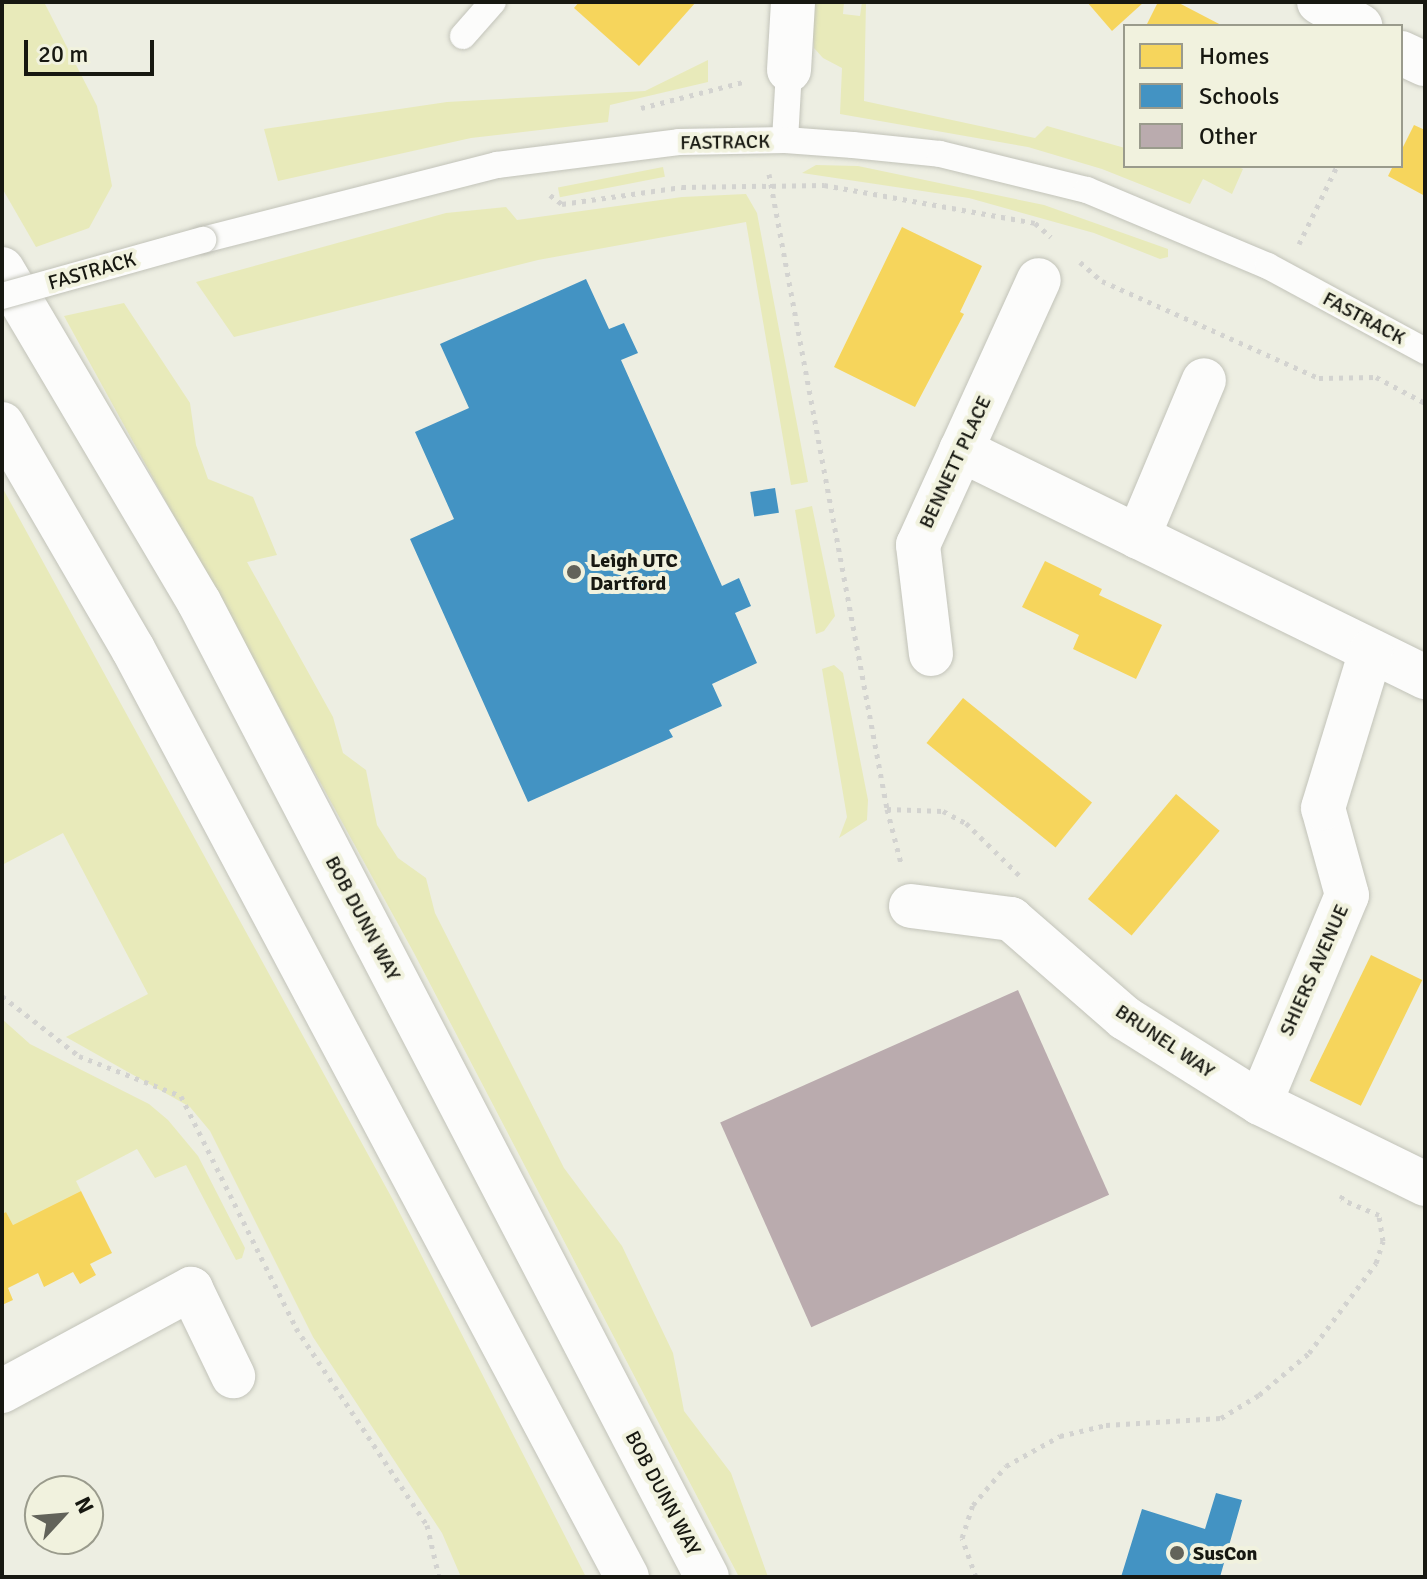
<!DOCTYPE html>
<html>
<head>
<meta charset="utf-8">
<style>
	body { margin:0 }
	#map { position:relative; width:1427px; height:1579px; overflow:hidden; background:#edeee2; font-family:Signika,sans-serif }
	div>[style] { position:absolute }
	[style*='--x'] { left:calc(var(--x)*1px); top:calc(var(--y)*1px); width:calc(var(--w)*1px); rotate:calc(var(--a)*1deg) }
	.green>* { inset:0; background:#e8eaba; transform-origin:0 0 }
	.homes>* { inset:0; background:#f6d55c; transform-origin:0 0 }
	.schools>* { inset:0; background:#4393c3; transform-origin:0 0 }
	.building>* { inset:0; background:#baabae; transform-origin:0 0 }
	.path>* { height:5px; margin-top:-2.5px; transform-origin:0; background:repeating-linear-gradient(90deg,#d3d3d0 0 4px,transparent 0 10px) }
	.roads { filter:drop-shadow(0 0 2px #c2c3b9) drop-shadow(0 0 2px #c2c3b9) }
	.lane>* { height:26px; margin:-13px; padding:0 13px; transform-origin:13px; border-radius:13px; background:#fcfcfb }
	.street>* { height:44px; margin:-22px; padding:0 22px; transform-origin:22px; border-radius:22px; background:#fcfcfb }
	.primary>* { height:44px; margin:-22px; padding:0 22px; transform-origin:22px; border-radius:22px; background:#fcfcfb }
	.bridges { filter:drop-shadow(0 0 2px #c2c3b9) drop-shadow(0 0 2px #c2c3b9) }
	.lane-bridge>* { height:26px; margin:-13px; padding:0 13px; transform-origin:13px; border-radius:13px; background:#fcfcfb }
	.dots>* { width:22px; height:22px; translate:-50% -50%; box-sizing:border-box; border:4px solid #f1f2de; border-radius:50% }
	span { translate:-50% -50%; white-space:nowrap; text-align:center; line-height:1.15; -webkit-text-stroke:8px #f1f2de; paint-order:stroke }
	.street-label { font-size:20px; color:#171811 }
	.poi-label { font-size:20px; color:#171811; font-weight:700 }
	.left { translate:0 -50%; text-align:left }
	.frame { position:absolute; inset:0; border:4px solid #171811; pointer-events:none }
	.legend { position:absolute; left:1123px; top:24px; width:280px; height:144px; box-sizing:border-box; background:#f1f2de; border:2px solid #9a9b8c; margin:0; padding:10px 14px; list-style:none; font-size:24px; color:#171811 }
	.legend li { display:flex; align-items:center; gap:16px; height:40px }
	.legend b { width:40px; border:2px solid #9a9b8c }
	.north { position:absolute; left:24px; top:1475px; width:80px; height:80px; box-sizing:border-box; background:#f1f2de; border:2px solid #9a9b8c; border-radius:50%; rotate:64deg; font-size:22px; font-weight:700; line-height:32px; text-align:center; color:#171811 }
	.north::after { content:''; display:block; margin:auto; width:28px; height:36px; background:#62635a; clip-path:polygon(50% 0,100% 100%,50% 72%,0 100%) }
	.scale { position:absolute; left:24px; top:40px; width:130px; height:36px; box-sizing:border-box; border:4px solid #171811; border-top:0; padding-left:10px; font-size:24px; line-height:28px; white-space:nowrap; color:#171811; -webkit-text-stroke:6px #f1f2de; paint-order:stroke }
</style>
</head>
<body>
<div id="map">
	<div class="green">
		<div style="clip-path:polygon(2px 2px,44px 2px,97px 106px,112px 186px,89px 228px,36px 247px,2px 188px)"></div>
		<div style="clip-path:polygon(811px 2px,844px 2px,843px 14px,860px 16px,862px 2px,866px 2px,864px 101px,1035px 138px,1047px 126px,1125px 148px,1125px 166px,1236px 166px,1243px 169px,1232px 194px,1203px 179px,1190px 204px,1102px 169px,1028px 147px,840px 114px,842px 68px,823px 58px,814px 48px)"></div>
		<div style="clip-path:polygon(708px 60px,708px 82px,610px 105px,608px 122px,471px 138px,278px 181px,264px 129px,447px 102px,645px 91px)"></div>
		<div style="clip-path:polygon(816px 165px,858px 166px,1044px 205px,1168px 249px,1168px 257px,1160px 259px,1094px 233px,969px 198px,802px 173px)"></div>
		<div style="left:663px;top:167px;width:10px;height:107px;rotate:79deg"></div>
		<div style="clip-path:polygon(746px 194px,757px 213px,808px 482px,791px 485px,746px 222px,538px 260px,234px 337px,196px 282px,446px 213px,506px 207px,517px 220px,682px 197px)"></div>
		<div style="clip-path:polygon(124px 303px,190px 403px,196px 445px,208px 479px,253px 497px,277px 555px,247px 562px,333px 717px,343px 753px,366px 770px,377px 825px,398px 858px,426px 878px,435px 913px,564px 1168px,622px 1246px,673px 1353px,684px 1411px,731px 1473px,768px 1577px,739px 1577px,414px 953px,64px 316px)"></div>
		<div style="clip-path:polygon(2px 487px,393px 1200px,586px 1577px,461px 1577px,442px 1533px,313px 1337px,210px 1131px,190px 1107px,66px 1037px,148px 994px,63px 833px,2px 865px)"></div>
		<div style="clip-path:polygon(812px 506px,835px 616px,824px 631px,816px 634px,795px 510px)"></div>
		<div style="clip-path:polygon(834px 665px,843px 673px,868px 800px,867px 820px,839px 838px,847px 817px,822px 669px)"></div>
		<div style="clip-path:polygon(2px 1019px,30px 1044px,149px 1104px,168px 1120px,198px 1156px,245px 1248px,242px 1258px,236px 1260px,186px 1165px,155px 1178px,137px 1149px,76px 1181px,81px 1191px,13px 1225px,6px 1212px,2px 1214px)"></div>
	</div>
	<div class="homes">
		<div style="clip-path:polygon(579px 2px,696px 2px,639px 66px,574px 8px)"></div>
		<div style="clip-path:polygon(1087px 2px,1144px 2px,1112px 31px)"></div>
		<div style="clip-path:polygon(1158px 2px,1177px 2px,1223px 26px,1146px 26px)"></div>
		<div style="clip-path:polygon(1414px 125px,1425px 130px,1425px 196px,1388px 176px,1393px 166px,1401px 166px,1401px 151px)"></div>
		<div style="clip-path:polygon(902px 227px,982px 266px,960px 312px,964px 314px,915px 407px,834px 367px)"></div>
		<div style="clip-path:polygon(1045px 561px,1102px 589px,1099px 595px,1162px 625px,1136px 679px,1073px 649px,1079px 635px,1022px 607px)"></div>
		<div style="left:963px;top:698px;width:166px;height:58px;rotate:39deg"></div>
		<div style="left:1176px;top:794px;width:57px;height:137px;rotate:40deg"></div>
		<div style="left:1371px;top:955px;width:57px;height:140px;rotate:26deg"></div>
		<div style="clip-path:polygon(81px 1191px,112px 1253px,90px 1264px,96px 1275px,80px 1284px,73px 1272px,44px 1287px,38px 1273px,8px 1288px,13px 1300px,2px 1305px,2px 1214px,6px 1212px,13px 1225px)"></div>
	</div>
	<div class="schools">
		<div style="clip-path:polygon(586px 279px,609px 329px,624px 323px,638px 353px,621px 360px,722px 586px,739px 578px,751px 606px,735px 613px,757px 663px,712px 684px,722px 706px,669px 730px,673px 737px,528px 802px,410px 539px,454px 519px,415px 432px,469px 408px,440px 344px)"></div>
		<div style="left:775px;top:488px;width:25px;height:25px;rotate:81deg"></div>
		<div style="clip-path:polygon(1216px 1493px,1242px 1500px,1220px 1577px,1121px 1577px,1142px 1509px,1205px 1529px)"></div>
	</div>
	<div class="building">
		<div style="left:1018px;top:990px;width:224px;height:326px;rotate:66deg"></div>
	</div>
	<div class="path">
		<div style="--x:641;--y:108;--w:109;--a:-14.3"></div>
		<div style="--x:769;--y:174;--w:646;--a:79.47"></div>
		<div style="--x:887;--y:809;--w:56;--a:75.5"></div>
		<div style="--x:550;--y:195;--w:15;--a:37"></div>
		<div style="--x:562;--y:204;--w:121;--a:-8.1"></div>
		<div style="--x:682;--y:187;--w:142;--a:-0.8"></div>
		<div style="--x:824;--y:185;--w:214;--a:10.2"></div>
		<div style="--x:1035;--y:223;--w:21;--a:41"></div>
		<div style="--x:1299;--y:244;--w:87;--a:-64"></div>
		<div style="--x:1080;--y:262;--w:29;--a:41"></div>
		<div style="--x:1102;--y:281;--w:238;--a:24.1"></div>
		<div style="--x:1319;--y:378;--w:57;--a:-1"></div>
		<div style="--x:1376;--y:377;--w:55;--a:28"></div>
		<div style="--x:887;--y:809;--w:56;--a:2"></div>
		<div style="--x:943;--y:811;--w:26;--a:28"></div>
		<div style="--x:966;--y:823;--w:76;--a:44.5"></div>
		<div style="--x:2;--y:996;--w:98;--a:37.9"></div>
		<div style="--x:79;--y:1056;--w:110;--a:21.4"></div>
		<div style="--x:181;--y:1096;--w:259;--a:63.6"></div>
		<div style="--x:296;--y:1328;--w:237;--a:56.4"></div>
		<div style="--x:427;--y:1525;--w:53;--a:77"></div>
		<div style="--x:976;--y:1577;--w:41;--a:-109.7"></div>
		<div style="--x:962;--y:1538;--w:35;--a:-72"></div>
		<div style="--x:973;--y:1505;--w:51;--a:-49.8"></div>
		<div style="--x:1006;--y:1466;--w:62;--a:-29.1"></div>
		<div style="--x:1060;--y:1436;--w:47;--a:-13.4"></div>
		<div style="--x:1106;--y:1425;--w:115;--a:-3.5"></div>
		<div style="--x:1221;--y:1418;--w:44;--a:-31.2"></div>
		<div style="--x:1259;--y:1395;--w:65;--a:-40"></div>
		<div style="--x:1309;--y:1353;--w:112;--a:-53.3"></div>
		<div style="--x:1376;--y:1263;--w:23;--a:-72"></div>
		<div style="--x:1383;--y:1241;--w:26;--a:-99"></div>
		<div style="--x:1379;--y:1215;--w:41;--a:-157.2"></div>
		<div style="--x:1341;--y:1199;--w:7;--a:-63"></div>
	</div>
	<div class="roads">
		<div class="lane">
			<div style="--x:463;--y:36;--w:45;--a:-48.6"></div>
			<div style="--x:785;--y:140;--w:70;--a:-86.7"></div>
			<div style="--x:203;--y:240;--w:303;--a:-14.3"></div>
			<div style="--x:497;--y:165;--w:183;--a:-7.2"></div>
			<div style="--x:679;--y:142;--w:106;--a:-1.1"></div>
			<div style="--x:785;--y:140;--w:68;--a:4.2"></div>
			<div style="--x:853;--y:145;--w:87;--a:5.9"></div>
			<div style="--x:940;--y:154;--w:151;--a:13.8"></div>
			<div style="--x:1087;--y:190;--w:196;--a:22.8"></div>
			<div style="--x:1268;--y:266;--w:179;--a:28.4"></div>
		</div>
		<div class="street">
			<div style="--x:1319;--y:2;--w:48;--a:30.3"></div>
			<div style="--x:1401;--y:53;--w:26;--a:25"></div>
			<div style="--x:789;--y:70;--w:68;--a:-86.6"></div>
			<div style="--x:961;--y:450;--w:517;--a:26.07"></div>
			<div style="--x:1138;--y:537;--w:170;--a:-67.2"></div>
			<div style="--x:931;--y:654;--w:110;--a:-96.8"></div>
			<div style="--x:918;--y:545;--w:291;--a:-65.5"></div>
			<div style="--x:911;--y:906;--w:101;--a:7.4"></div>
			<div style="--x:1011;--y:919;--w:151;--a:41"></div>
			<div style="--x:1125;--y:1018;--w:160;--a:32.2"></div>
			<div style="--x:1260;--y:1103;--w:184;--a:26.1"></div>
			<div style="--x:1260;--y:1103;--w:225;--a:-67.3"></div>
			<div style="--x:1347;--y:895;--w:90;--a:-105.4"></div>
			<div style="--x:1323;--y:808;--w:164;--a:-73"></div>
			<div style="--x:2;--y:1391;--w:215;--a:-28.4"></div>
			<div style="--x:191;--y:1289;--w:97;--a:64.2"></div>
		</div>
		<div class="primary">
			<div style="--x:2;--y:269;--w:387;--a:59.4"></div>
			<div style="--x:199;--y:602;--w:1099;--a:62.48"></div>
			<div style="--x:2;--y:424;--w:260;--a:59.8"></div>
			<div style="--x:133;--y:649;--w:1051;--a:61.97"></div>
		</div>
	</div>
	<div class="bridges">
		<div class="lane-bridge">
			<div style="--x:2;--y:296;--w:209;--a:-15.6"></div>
		</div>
	</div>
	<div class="dots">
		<div style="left:574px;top:572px;background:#62635a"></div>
		<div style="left:1177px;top:1553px;background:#62635a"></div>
	</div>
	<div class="street-label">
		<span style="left:725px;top:142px;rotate:-1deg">FASTRACK</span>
		<span style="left:92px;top:271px;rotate:-16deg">FASTRACK</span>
		<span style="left:1364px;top:318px;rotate:28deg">FASTRACK</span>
		<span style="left:955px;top:462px;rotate:-65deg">BENNETT PLACE</span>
		<span style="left:363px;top:918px;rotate:62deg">BOB DUNN WAY</span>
		<span style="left:1314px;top:970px;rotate:-66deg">SHIERS AVENUE</span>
		<span style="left:1165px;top:1041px;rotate:34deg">BRUNEL WAY</span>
		<span style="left:663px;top:1493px;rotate:62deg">BOB DUNN WAY</span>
	</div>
	<div class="poi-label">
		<span class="left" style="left:590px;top:572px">Leigh UTC<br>Dartford</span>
		<span class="left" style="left:1193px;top:1553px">SusCon</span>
	</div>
	<div class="frame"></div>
	<ul class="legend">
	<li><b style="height:22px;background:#f6d55c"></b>Homes</li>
	<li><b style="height:22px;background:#4393c3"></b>Schools</li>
	<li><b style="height:22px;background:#baabae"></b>Other</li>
	</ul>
	<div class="north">N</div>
	<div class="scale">20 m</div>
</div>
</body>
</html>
